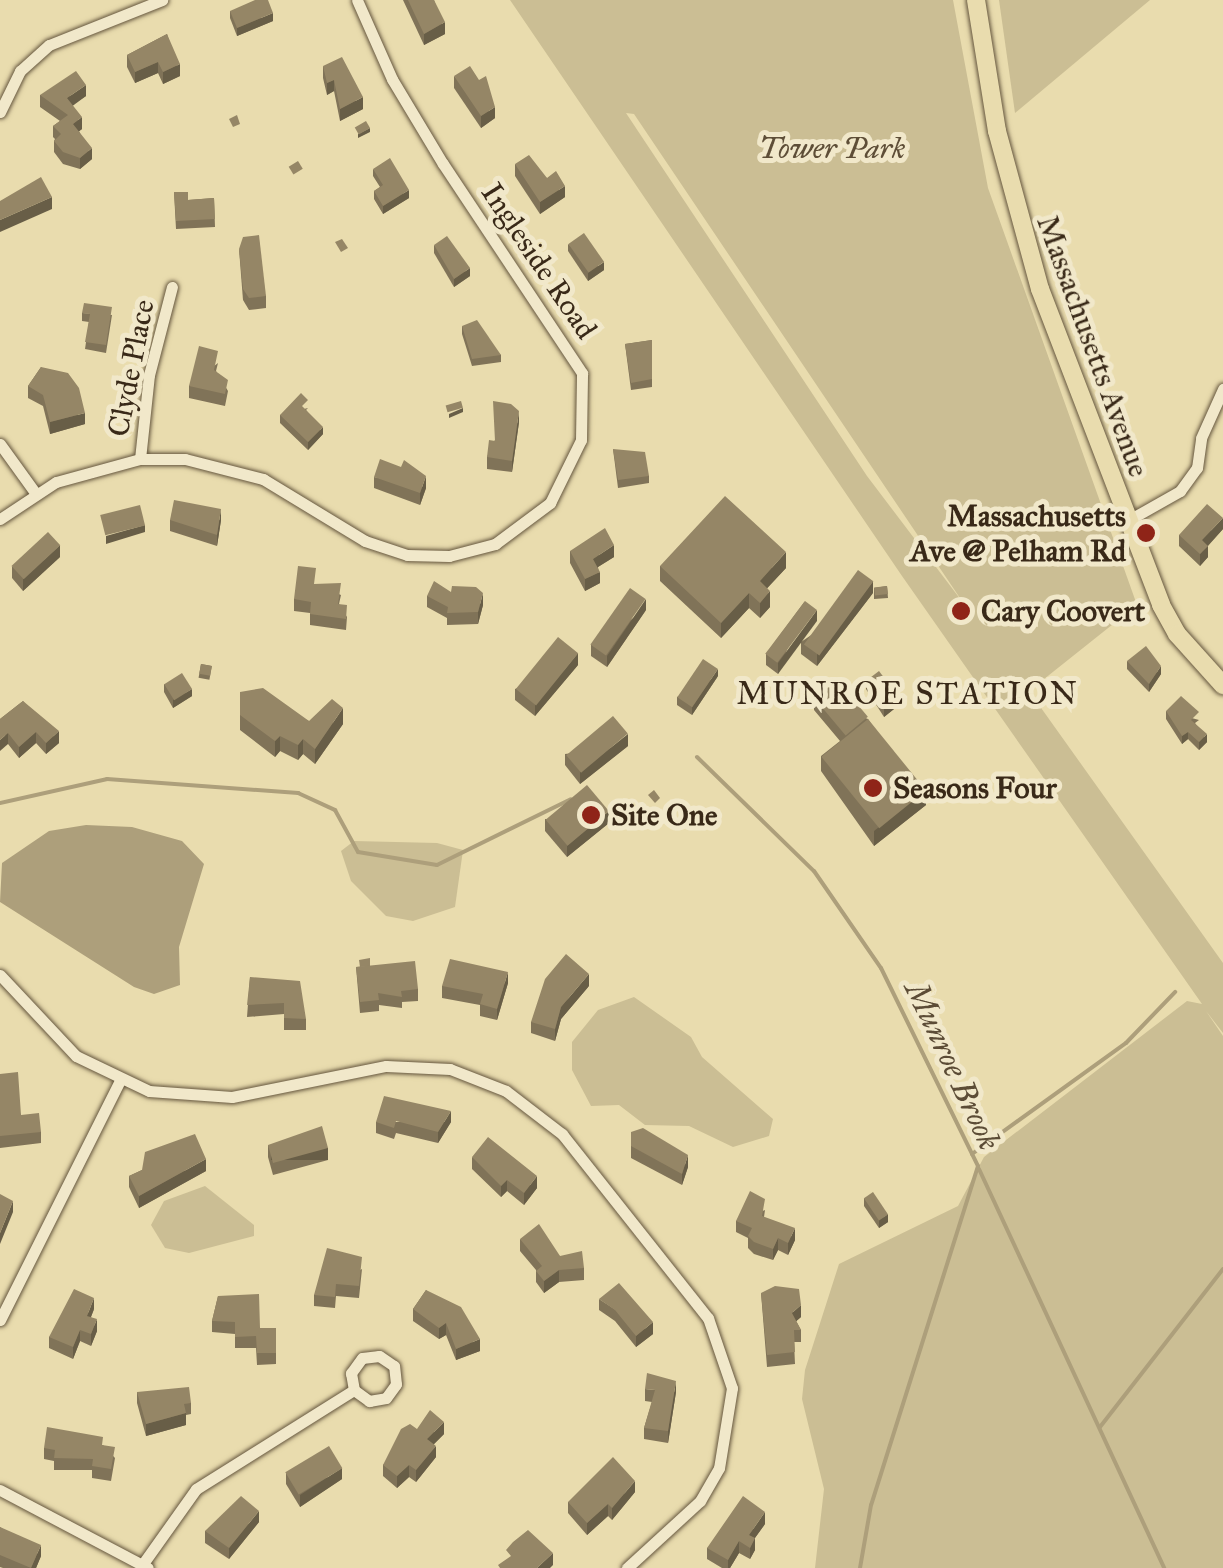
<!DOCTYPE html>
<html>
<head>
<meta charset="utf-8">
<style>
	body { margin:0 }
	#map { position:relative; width:1223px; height:1568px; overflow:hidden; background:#e9dcae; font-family:"IM FELL Great Primer",serif }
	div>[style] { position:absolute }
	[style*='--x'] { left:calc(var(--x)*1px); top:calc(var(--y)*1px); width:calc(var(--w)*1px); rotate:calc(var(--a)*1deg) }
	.green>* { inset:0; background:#cbbe94 }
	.water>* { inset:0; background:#ad9f7b }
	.stream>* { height:4px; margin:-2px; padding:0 2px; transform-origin:2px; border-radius:2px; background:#ad9f7b }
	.roads { filter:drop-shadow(0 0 2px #65563e) drop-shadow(0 0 2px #65563e) }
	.minor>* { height:11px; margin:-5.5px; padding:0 5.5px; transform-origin:5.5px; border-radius:5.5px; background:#f1e8ca }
	.primary>* { height:18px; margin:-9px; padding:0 9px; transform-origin:9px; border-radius:9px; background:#e9dcae }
	.wall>* { inset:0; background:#807358; transform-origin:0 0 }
	.shaded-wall>* { inset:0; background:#685e47; transform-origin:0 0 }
	.building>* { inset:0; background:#958666; transform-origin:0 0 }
	.dots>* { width:28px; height:28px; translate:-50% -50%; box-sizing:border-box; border:5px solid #f1e8ca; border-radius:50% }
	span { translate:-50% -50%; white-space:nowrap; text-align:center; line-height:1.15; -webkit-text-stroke:10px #f1e8ca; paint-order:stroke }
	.park-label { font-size:30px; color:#5e4e37; font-style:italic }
	.street-label { font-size:30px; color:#392918 }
	.poi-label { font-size:30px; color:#392918; font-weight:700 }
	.right { translate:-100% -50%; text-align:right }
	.left { translate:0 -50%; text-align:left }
	.neighbourhood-label { font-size:32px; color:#392918; letter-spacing:2.5px }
	.water-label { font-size:32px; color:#5c4c36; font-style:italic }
</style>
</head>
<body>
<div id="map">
	<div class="green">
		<div style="clip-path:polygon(evenodd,510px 0,953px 0,988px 188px,1137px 605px,1029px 691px,1223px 963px,1223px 1033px,1206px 1011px,1223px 1036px,1223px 1568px,815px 1568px,824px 1489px,802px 1399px,805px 1370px,839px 1264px,958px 1206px,984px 1157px,1187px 1001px,1202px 1004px,902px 576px,510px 0,626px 113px,634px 114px,964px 604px,867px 476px,626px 113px)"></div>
		<div style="clip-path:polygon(999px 0,1150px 0,1015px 113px)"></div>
		<div style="clip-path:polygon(354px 841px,437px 843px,463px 850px,455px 907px,413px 921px,386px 916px,351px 881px,341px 851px)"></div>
		<div style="clip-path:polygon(634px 997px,691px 1037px,702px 1057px,773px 1119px,769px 1136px,733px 1147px,689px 1126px,645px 1125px,619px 1105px,591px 1106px,572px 1070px,572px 1042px,598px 1010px)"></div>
		<div style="clip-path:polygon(205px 1186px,254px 1225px,254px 1236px,189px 1253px,165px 1248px,151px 1225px,164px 1201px)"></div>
	</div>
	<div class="water">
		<div style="clip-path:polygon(86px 825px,132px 827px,182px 841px,204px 864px,179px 947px,180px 985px,154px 994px,134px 987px,0 902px,2px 863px,49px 831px)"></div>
	</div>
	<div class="stream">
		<div style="--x:697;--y:757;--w:163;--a:44.3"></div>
		<div style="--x:814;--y:871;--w:118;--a:55.4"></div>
		<div style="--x:881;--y:968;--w:220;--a:63.9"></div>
		<div style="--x:978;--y:1166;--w:355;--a:107.5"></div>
		<div style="--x:871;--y:1505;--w:64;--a:99.9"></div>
		<div style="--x:0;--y:803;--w:110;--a:-12.6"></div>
		<div style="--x:107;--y:779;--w:192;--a:4.2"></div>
		<div style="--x:298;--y:793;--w:41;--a:24.7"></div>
		<div style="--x:335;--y:810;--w:48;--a:61.3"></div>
		<div style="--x:358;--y:852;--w:80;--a:9.3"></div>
		<div style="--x:437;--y:865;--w:149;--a:-26.2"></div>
		<div style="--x:972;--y:1154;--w:190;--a:-35.8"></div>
		<div style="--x:1126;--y:1043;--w:71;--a:-46.1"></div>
		<div style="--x:979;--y:1169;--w:440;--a:65.1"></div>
		<div style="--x:1100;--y:1427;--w:200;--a:-52.1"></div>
	</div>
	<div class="roads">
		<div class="minor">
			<div style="--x:0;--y:112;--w:46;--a:-64"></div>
			<div style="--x:20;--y:71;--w:39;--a:-42"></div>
			<div style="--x:49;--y:45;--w:122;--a:-21.7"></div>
			<div style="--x:0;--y:444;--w:62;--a:54.2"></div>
			<div style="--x:140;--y:459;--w:84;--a:-83.9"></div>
			<div style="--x:149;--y:375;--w:91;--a:-75.4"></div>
			<div style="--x:0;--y:519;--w:67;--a:-33.5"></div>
			<div style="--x:56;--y:482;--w:87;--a:-15.3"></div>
			<div style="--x:140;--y:459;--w:45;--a:0"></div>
			<div style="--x:185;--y:459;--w:81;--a:14.4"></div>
			<div style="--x:263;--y:479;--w:119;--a:31.3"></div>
			<div style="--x:365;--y:541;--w:44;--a:18.4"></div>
			<div style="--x:407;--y:555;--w:42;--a:1.4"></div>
			<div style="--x:449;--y:556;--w:48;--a:-14.6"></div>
			<div style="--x:495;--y:544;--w:69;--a:-36.7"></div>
			<div style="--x:550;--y:503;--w:70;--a:-63.8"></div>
			<div style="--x:581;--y:440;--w:67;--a:-89.1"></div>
			<div style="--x:582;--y:373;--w:251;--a:-123.6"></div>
			<div style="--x:443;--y:164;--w:99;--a:-121"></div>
			<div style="--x:392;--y:79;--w:86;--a:-113.9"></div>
			<div style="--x:1127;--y:521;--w:61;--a:-29.5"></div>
			<div style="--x:1180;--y:491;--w:29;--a:-54"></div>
			<div style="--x:1197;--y:468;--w:30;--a:-82"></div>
			<div style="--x:1201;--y:438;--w:54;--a:-65.8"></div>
			<div style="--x:0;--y:975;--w:111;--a:46.8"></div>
			<div style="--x:76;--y:1056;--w:81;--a:25.6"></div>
			<div style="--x:149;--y:1091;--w:83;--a:4.1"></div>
			<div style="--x:232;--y:1097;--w:157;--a:-11.4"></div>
			<div style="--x:386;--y:1066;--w:64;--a:2.7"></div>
			<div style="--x:450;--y:1069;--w:60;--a:21.4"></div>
			<div style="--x:506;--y:1091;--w:71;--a:37.5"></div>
			<div style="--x:562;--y:1134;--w:235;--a:51.6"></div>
			<div style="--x:708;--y:1318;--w:74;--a:71.1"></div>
			<div style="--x:732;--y:1388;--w:81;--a:99.2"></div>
			<div style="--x:719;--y:1468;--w:38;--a:120"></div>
			<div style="--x:700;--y:1501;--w:99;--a:137.5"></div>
			<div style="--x:0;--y:1320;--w:268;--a:-63.4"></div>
			<div style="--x:0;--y:1490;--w:167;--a:27.8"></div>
			<div style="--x:142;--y:1565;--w:93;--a:-54.6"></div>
			<div style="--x:196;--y:1489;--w:186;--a:-32.1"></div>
			<div style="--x:354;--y:1390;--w:19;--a:36"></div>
			<div style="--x:369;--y:1401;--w:17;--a:-10"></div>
			<div style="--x:386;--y:1398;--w:17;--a:-54"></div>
			<div style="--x:396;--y:1384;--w:18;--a:-96"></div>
			<div style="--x:394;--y:1366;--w:18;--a:-146"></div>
			<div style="--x:379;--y:1356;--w:17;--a:173"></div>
			<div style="--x:362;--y:1358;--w:19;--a:126"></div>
			<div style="--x:351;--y:1373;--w:17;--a:80"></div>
		</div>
		<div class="primary">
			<div style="--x:976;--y:0;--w:133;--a:80.9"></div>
			<div style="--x:997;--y:131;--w:164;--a:74.8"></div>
			<div style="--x:1040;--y:289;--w:338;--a:69"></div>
			<div style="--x:1161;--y:605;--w:33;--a:61"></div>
			<div style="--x:1177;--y:634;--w:69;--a:48"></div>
		</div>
	</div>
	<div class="wall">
		<div style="clip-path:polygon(403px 0,434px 0,445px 34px,424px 45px)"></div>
		<div style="clip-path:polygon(230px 11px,273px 21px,237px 36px,230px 18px)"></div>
		<div style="clip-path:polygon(167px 34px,180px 76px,163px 84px,158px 73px,135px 83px,127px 67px,127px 55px)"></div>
		<div style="clip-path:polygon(323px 66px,363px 109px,340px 121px,334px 91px,327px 95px,323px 78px)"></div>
		<div style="clip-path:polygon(454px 76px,495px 118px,481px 128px,454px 88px)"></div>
		<div style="clip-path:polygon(40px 95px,86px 96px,72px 105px,82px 129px,79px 131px,92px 159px,80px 169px,63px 164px,54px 152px,54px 141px,55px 139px,53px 137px,53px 126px,60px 121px,40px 107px)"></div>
		<div style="clip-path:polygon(515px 164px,547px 178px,565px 197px,540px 214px,515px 176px)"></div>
		<div style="clip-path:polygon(373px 169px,409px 198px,383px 214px,374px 199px,374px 191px,380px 187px,373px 176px)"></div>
		<div style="clip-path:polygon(174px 192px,188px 200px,214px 198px,215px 227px,176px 229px)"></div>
		<div style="clip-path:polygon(568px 244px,604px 270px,588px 281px,568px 251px)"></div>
		<div style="clip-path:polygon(434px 245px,470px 276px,454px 287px,434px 253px)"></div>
		<div style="clip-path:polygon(239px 249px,266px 296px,266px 308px,249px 310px,243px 300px)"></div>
		<div style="clip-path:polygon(82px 313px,112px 315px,106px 353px,85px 349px,89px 322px,82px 321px)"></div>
		<div style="clip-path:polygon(462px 326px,501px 355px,501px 362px,472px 366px,462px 334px)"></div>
		<div style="clip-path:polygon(652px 340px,652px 387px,631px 390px,625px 344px)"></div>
		<div style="clip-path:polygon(218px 363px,216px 371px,228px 391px,225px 406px,189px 398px,189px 386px)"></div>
		<div style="clip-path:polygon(41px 367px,85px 424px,50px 434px,43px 406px,28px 398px,28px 386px)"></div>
		<div style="clip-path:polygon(308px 408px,306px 410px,323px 434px,308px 450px,280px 423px,280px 415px)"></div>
		<div style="clip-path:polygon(519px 422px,512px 472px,487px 469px,487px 457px,494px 441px)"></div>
		<div style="clip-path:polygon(613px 449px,649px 476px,649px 483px,618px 488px)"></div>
		<div style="clip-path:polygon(374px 477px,426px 488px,420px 505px,374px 488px)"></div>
		<div style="clip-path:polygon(170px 520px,221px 520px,217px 546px,170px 531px)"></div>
		<div style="clip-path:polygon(1223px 529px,1208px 546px,1208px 557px,1200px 566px,1179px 546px,1179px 535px)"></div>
		<div style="clip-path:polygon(570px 551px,614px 557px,598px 567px,600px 583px,585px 591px,570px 563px)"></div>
		<div style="clip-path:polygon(60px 557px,23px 591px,12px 578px,12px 567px)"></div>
		<div style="clip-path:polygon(660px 566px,786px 568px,767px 588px,770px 607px,760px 618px,749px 608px,721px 638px,660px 581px)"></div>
		<div style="clip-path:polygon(315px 584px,341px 595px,339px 604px,347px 617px,346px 630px,310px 625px,310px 613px,294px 611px,294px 599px)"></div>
		<div style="clip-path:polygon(887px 586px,888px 598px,874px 599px,874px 588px)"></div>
		<div style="clip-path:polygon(451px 592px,483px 605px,478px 624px,447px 625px,447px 618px,427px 607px,427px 596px)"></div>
		<div style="clip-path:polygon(873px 593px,817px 666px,801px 654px,801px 642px)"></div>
		<div style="clip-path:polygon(805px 601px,778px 674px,766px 665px,766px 654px)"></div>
		<div style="clip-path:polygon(646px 610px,607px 667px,591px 656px,591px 645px)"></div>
		<div style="clip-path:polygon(1127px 661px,1161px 674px,1149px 692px,1127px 669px)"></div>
		<div style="left:201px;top:664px;width:11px;height:14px;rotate:10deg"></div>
		<div style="clip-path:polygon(578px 665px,535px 716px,515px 700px,515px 689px)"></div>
		<div style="clip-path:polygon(718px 676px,692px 715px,677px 705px,677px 697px)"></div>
		<div style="clip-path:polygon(866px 681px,899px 705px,884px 717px,866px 689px)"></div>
		<div style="clip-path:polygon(164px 684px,192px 696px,173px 708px,164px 692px)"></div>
		<div style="clip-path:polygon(240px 692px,309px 721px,343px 724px,315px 764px,303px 754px,298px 760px,280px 751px,275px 757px,240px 730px)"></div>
		<div style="clip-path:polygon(814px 698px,868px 719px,926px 805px,874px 846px,821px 771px,821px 756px,840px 741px,814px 710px)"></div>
		<div style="clip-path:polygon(23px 701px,59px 743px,46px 754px,36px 743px,19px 758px,8px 744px,0 719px)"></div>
		<div style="clip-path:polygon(1166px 711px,1199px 720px,1195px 723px,1207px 742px,1199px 750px,1188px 739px,1182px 744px,1166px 719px)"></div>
		<div style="clip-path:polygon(628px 746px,580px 784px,565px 765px,565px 754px)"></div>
		<div style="clip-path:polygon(545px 819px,609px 823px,567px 857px,545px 831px)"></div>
		<div style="clip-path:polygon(370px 966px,418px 989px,418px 1001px,402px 1002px,402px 1008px,379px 1005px,379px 1011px,360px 1013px,356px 967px)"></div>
		<div style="clip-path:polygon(250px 977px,306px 1019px,306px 1030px,284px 1030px,284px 1014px,247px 1017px)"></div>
		<div style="clip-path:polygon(508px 983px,497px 1020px,480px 1016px,480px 1005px,442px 998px,442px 986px)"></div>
		<div style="clip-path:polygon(589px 986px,561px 1019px,555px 1041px,531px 1033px,531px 1022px)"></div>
		<div style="clip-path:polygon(0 1074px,21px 1115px,41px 1132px,41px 1143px,0 1148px)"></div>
		<div style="clip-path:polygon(376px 1122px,451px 1122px,438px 1143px,396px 1133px,394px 1139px,376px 1133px)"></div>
		<div style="clip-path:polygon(631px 1132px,688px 1167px,682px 1185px,631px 1158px)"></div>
		<div style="clip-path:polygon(268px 1145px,328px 1160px,273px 1175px,268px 1157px)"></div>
		<div style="clip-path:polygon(472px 1157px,537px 1188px,524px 1205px,507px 1191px,501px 1197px,472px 1169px)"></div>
		<div style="clip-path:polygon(142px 1170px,206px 1171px,139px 1208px,129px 1187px,129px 1176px)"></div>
		<div style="clip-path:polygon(864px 1198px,888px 1222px,879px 1228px,864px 1206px)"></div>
		<div style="clip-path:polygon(765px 1210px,764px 1217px,795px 1240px,788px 1255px,778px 1250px,773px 1260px,754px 1254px,748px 1248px,748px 1238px,736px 1232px,736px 1221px)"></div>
		<div style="clip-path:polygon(520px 1239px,560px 1256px,584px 1268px,584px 1280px,559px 1282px,544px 1293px,536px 1282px,536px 1270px,520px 1251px)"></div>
		<div style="clip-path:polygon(362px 1269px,359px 1298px,336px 1296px,335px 1308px,314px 1306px,314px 1295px)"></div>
		<div style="clip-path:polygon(426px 1290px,480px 1351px,456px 1360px,446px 1335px,439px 1339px,413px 1321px,413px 1309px)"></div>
		<div style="clip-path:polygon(761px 1293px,801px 1317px,796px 1321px,801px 1330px,801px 1342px,794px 1342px,795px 1364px,767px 1367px)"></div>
		<div style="clip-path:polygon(218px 1296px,260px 1328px,276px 1328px,276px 1364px,257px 1365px,256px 1348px,235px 1348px,235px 1334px,212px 1332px,212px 1321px)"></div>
		<div style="clip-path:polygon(599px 1299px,653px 1334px,636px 1347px,615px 1321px,599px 1310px)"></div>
		<div style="clip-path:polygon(94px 1309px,91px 1317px,97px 1331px,91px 1346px,80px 1341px,73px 1359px,49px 1348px,49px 1337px)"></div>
		<div style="clip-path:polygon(645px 1389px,676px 1392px,668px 1443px,644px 1439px,644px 1428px,652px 1402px,645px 1401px)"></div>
		<div style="clip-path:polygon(137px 1392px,191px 1403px,191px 1414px,186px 1415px,186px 1425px,146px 1436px,137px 1403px)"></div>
		<div style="clip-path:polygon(417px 1429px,444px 1434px,434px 1444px,436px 1457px,416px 1482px,409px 1477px,397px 1488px,383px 1476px,383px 1465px)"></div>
		<div style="clip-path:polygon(103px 1445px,115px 1458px,111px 1481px,92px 1478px,92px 1470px,54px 1470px,54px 1461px,44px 1459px,44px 1448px)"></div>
		<div style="clip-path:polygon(286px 1473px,342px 1479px,300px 1507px,286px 1484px)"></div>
		<div style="clip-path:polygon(635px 1492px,612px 1520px,608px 1516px,587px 1535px,568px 1513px,568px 1502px)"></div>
		<div style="clip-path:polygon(259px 1522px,229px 1559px,205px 1543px,205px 1531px)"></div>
		<div style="clip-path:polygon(765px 1524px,755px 1538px,755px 1550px,750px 1559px,739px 1553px,730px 1568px,722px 1568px,707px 1559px,707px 1548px)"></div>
		<div style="clip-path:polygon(0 1527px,41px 1556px,36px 1568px,3px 1568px,0 1567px)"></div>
	</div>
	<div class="shaded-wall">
		<div style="clip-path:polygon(273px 13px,273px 21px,237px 36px,237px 28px)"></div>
		<div style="clip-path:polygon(445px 22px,445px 34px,424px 45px,424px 34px)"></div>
		<div style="clip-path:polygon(158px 62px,158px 73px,135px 83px,135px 72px)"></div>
		<div style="clip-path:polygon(180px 64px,180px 76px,163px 84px,163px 72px)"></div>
		<div style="clip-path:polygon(334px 80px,334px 91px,327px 95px,327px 83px)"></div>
		<div style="clip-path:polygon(86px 85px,86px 96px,67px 110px,67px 98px)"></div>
		<div style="clip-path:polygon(363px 97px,363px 109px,340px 121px,340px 109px)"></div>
		<div style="clip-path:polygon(495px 107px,495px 118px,481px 128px,481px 116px)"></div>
		<div style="clip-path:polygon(82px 117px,82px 129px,73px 136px,73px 124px)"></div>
		<div style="clip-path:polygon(370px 128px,370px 132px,358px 138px,358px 134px)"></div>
		<div style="clip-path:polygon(92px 148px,92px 159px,80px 169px,80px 158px)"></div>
		<div style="clip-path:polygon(565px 186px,565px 197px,540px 214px,540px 202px)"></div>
		<div style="clip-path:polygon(409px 190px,409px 198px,383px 214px,383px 206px)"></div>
		<div style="clip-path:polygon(52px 197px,52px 209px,0 232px,0 220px)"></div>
		<div style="clip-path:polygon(604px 262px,604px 270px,588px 281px,588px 273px)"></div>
		<div style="clip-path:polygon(470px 268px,470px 276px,454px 287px,454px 279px)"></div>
		<div style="clip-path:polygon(463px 408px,463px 412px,449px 418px,449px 414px)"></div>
		<div style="clip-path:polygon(519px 411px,519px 422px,512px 472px,512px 461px)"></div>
		<div style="clip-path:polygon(85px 413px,85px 424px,50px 434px,50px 422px)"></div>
		<div style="clip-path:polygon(323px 427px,323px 434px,308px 450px,308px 442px)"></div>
		<div style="clip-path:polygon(426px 476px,426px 488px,420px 505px,420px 493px)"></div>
		<div style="clip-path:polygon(221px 509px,221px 520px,217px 546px,217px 535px)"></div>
		<div style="clip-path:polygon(1223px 518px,1223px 529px,1202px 552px,1202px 540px)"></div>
		<div style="clip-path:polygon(145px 525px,145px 532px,106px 544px,106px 536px)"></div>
		<div style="clip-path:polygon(60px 545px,60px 557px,23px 591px,23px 579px)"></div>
		<div style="clip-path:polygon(614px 545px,614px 557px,593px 570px,593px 559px)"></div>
		<div style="clip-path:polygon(1208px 546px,1208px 557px,1200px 566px,1200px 554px)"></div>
		<div style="clip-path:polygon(786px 552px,786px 568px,760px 596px,760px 581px)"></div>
		<div style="clip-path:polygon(600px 572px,600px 583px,585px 591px,585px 579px)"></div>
		<div style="clip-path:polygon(873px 581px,873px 593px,817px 666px,817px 654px)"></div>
		<div style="clip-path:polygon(770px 591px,770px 607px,760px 618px,760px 603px)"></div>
		<div style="clip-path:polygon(483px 593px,483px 605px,478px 624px,478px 612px)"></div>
		<div style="clip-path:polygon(749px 593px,749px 608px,721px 638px,721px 623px)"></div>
		<div style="clip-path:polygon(646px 599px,646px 610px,607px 667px,607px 656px)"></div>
		<div style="clip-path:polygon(817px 610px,817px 621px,778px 674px,778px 663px)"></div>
		<div style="clip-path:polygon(578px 653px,578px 665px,535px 716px,535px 705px)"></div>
		<div style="clip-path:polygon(1161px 666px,1161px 674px,1149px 692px,1149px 684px)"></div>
		<div style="clip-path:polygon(718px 669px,718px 676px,692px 715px,692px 707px)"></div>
		<div style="clip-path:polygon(192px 689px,192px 696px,173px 708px,173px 700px)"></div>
		<div style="clip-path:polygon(899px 698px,899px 705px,884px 717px,884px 709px)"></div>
		<div style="clip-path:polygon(343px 708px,343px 724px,315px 764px,315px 749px)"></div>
		<div style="clip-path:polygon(59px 731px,59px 743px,46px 754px,46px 743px)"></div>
		<div style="clip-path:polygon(36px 732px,36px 743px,19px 758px,19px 747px)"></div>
		<div style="clip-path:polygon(1188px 732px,1188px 739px,1182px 744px,1182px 736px)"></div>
		<div style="clip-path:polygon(8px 733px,8px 744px,0 751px,0 740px)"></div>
		<div style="clip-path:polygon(628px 734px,628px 746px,580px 784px,580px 772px)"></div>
		<div style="clip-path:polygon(1207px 734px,1207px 742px,1199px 750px,1199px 742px)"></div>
		<div style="clip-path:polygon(280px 736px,280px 751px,275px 757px,275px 741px)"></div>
		<div style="clip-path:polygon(303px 739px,303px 754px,298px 760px,298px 745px)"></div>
		<div style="clip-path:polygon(926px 790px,926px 805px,874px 846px,874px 831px)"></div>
		<div style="clip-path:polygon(609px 811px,609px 823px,567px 857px,567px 846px)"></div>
		<div style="clip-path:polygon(508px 972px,508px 983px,497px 1020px,497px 1009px)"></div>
		<div style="clip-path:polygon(589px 974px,589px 986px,561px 1019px,555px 1041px,555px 1029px,561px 1007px)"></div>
		<div style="clip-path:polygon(451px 1111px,451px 1122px,438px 1143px,438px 1132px)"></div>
		<div style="left:328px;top:1148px;width:12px;height:57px;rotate:90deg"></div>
		<div style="clip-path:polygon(688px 1155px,688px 1167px,682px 1185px,682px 1174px)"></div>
		<div style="clip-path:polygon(206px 1159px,206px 1171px,139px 1208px,139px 1196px)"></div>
		<div style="clip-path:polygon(537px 1176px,537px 1188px,524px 1205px,524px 1193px)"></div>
		<div style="clip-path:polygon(507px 1180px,507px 1191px,501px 1197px,501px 1186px)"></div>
		<div style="clip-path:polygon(13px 1201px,13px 1212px,0 1244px,0 1233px)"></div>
		<div style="clip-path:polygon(888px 1214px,888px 1222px,879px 1228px,879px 1220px)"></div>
		<div style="clip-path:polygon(795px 1228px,795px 1240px,788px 1255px,788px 1243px)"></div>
		<div style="clip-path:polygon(778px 1238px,778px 1250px,773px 1260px,773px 1249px)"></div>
		<div style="clip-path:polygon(559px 1270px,559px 1282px,544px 1293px,544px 1281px)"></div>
		<div style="clip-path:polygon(94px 1298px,94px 1309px,87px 1327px,87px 1316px)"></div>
		<div style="clip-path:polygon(801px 1305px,801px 1317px,792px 1325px,792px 1313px)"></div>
		<div style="clip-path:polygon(97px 1319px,97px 1331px,91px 1346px,91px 1334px)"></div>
		<div style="clip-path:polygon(653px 1322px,653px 1334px,636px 1347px,636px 1336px)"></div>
		<div style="clip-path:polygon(446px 1323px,446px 1335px,439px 1339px,439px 1328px)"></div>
		<div style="clip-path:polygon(80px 1330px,80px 1341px,73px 1359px,73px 1347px)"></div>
		<div style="clip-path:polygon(480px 1339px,480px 1351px,456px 1360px,456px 1349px)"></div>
		<div style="clip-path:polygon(676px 1381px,676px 1392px,668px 1443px,668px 1431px)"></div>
		<div style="clip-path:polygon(186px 1413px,186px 1425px,146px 1436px,146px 1424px)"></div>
		<div style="clip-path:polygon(444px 1422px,444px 1434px,427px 1451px,427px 1439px)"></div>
		<div style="clip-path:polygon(436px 1446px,436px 1457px,416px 1482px,416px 1470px)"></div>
		<div style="clip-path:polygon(409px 1465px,409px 1477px,397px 1488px,397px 1476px)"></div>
		<div style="clip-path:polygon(342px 1468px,342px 1479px,300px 1507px,300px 1495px)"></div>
		<div style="clip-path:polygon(635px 1481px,635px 1492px,612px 1520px,612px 1508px)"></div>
		<div style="clip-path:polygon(608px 1504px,608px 1516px,587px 1535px,587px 1523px)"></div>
		<div style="clip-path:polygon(259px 1511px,259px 1522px,229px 1559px,229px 1548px)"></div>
		<div style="clip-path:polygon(765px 1512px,765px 1524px,749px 1546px,749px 1535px)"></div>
		<div style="clip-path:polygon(755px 1538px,755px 1550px,750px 1559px,750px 1548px)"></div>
		<div style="clip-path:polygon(739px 1541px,739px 1553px,730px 1568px,728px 1568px,728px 1560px)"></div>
		<div style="clip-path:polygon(41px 1545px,41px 1556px,36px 1568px,31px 1568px)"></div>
		<div style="clip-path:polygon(553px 1553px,553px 1565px,550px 1568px,537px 1568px)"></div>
	</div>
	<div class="building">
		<div style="clip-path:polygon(255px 0,268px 0,273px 13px,237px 28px,230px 11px)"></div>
		<div style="clip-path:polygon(408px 0,434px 0,445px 22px,424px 34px)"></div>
		<div style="clip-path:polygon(167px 34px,180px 64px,163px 72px,158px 62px,135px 72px,127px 55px)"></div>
		<div style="clip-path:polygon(342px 57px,363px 97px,340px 109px,334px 80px,327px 83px,323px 66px)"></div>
		<div style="clip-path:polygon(470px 66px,479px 80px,486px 76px,495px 107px,481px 116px,454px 76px)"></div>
		<div style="clip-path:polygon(76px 71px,86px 85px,67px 98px,82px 117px,73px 124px,92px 148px,80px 158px,63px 152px,54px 141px,61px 134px,53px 126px,68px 115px,40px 95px)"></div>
		<div style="clip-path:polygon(237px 115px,240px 124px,233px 127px,229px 119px)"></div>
		<div style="left:366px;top:121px;width:8px;height:13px;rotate:60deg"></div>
		<div style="clip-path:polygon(529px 155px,547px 178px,556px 171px,565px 186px,540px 202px,515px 164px)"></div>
		<div style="clip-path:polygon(390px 158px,409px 190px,383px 206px,374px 191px,383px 185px,373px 169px)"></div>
		<div style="left:298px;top:161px;width:9px;height:11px;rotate:58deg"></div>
		<div style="clip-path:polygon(41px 177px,52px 197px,0 220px,0 201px)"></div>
		<div style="clip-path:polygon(174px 192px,188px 192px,188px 200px,214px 198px,215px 219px,176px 221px)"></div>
		<div style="left:584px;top:233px;width:35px;height:19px;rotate:55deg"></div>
		<div style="clip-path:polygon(259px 235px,266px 296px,249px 298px,243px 289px,239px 249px,243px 237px)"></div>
		<div style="clip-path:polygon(447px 236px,470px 268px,454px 279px,434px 245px)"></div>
		<div style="clip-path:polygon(342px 239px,348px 248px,341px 252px,335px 242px)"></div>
		<div style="clip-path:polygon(84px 303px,112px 307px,106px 345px,85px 342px,90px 314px,82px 313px)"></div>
		<div style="clip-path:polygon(477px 320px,501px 355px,472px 359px,462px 326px)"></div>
		<div style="clip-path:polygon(652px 340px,652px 379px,631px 383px,625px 344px)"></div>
		<div style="clip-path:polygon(199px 346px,218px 351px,214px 370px,228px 380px,225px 394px,189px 386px)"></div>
		<div style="clip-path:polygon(41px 367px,68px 373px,79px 388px,85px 413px,50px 422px,43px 395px,28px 386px)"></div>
		<div style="clip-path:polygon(301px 393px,308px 400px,302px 406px,323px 427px,308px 442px,280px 415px)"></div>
		<div style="left:461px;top:401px;width:7px;height:16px;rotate:74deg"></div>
		<div style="clip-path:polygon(493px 401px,511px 404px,519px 411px,512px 461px,487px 457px,489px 440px,495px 441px)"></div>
		<div style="clip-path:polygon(613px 449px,645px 452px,649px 476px,618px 480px)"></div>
		<div style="clip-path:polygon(380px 459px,401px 467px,404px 460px,426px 476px,420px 493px,374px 477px)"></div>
		<div style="clip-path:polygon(725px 496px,786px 552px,760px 581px,770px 591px,760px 603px,749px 593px,721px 623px,660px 566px)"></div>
		<div style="clip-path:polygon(174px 500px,221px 509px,217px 535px,170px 520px)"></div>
		<div style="clip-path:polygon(1207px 504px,1223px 518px,1202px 540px,1208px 546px,1200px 554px,1179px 535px)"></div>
		<div style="left:140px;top:505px;width:21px;height:41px;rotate:76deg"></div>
		<div style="clip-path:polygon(605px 528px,614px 545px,593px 559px,600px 572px,585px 579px,570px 551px)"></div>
		<div style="left:48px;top:532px;width:18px;height:50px;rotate:47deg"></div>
		<div style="clip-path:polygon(298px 566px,316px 568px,314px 584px,341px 583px,338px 604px,347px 605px,346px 619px,310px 614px,311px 602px,294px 599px)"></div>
		<div style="left:858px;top:570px;width:19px;height:92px;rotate:36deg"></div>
		<div style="clip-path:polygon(434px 581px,451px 592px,452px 586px,476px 587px,483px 593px,478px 612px,447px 613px,448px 607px,427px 596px)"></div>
		<div style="left:887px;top:586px;width:8px;height:13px;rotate:83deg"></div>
		<div style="left:630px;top:588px;width:19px;height:69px;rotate:35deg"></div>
		<div style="left:805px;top:601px;width:15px;height:66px;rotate:37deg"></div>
		<div style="left:558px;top:637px;width:26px;height:67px;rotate:39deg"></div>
		<div style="clip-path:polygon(1146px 646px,1161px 666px,1149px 684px,1127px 661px)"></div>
		<div style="left:703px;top:659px;width:18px;height:46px;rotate:34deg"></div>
		<div style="left:201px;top:664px;width:11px;height:10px;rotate:10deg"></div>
		<div style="left:879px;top:671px;width:34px;height:16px;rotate:53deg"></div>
		<div style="left:182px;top:673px;width:19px;height:21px;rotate:58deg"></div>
		<div style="left:837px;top:680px;width:48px;height:29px;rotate:50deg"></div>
		<div style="clip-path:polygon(263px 688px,309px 721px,332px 699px,343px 708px,315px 749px,303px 739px,298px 745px,280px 736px,275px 741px,240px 715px,240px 692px)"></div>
		<div style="clip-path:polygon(1181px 696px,1199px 712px,1191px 720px,1207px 734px,1199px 742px,1188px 732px,1182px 736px,1166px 711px)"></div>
		<div style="clip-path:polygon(23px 701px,59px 731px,46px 743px,36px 732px,19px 747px,8px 733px,0 740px,0 719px)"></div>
		<div style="left:613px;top:716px;width:23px;height:61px;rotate:50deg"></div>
		<div style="left:868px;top:719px;width:92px;height:60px;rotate:51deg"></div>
		<div style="left:587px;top:785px;width:34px;height:54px;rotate:50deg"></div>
		<div style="clip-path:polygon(654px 790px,660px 798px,655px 803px,648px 795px)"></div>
		<div style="clip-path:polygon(566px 954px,589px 974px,561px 1007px,555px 1029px,531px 1022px,545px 979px)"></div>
		<div style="clip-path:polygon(370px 958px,370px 966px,360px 967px,359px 960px)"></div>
		<div style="clip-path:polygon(450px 959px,508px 972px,497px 1009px,480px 1004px,483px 994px,442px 986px)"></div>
		<div style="clip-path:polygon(415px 961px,418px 989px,401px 991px,402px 997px,378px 993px,379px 1000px,360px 1002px,356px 967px)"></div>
		<div style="clip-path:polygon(250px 977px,300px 981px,306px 1019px,284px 1018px,284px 1003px,247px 1005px)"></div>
		<div style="clip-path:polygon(18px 1072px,21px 1115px,39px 1113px,41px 1132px,0 1136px,0 1074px)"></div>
		<div style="clip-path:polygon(384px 1096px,451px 1111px,438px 1132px,396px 1121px,394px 1128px,376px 1122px)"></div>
		<div style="clip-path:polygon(322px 1126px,328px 1148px,273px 1163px,268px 1145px)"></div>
		<div style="clip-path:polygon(643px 1128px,688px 1155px,682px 1174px,631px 1146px,631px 1132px)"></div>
		<div style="clip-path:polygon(195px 1134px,206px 1159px,139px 1196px,129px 1176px,142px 1170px,145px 1152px)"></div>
		<div style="clip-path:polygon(488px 1137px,537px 1176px,524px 1193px,507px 1180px,501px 1186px,472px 1157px)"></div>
		<div style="clip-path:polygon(750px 1191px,765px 1199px,762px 1216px,795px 1228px,788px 1243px,778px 1238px,773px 1249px,754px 1242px,748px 1236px,752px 1228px,736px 1221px)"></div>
		<div style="left:873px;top:1192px;width:27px;height:11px;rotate:56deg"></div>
		<div style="clip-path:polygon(0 1194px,13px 1201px,0 1233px)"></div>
		<div style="clip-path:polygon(539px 1224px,560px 1256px,582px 1251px,584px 1268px,559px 1270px,544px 1281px,536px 1271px,542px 1266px,520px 1239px)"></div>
		<div style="clip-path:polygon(327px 1248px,362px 1257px,359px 1286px,336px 1284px,335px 1297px,314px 1295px)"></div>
		<div style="clip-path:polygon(619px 1283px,653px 1322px,636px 1336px,615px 1310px,599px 1299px)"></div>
		<div style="clip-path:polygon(775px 1286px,799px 1289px,801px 1305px,792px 1313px,801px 1330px,794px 1330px,795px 1352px,767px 1355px,761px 1293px)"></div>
		<div style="clip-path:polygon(74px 1289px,94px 1298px,87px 1316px,97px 1319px,91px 1334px,80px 1330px,73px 1347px,49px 1337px)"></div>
		<div style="clip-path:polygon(426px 1290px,461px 1307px,480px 1339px,456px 1349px,446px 1323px,439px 1328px,413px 1309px)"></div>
		<div style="clip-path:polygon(259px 1294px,260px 1328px,276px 1328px,276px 1353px,257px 1353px,256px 1336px,235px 1337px,235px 1322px,212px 1321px,218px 1296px)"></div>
		<div style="clip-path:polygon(647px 1373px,676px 1381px,668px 1431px,644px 1428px,655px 1390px,645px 1389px)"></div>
		<div style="clip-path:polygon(189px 1387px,191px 1403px,184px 1404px,186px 1413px,146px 1424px,137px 1392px)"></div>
		<div style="clip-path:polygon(430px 1410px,444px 1422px,427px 1439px,436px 1446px,416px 1470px,409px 1465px,397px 1476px,383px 1465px,401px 1429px,410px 1424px,417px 1429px)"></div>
		<div style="clip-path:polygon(47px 1427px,103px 1437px,102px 1445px,115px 1447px,111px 1469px,92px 1466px,93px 1459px,54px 1458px,55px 1450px,44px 1448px)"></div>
		<div style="left:329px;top:1446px;width:26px;height:51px;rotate:59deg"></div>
		<div style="clip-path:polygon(613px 1457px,635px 1481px,612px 1508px,608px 1504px,587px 1523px,568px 1502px)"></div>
		<div style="clip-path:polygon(241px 1496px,259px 1511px,229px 1548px,205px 1531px)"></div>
		<div style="clip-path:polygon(743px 1496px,765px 1512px,749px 1535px,755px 1538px,750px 1548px,739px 1541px,728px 1560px,707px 1548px)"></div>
		<div style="clip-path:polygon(0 1527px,41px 1545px,31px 1568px,0 1555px)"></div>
		<div style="clip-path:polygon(528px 1530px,553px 1553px,537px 1568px,500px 1568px,498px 1565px,511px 1556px,506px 1550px,513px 1542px)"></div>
	</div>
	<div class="dots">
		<div style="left:1146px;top:533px;background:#8f2418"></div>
		<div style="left:961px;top:611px;background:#8f2418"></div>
		<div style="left:873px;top:788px;background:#8f2418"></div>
		<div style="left:591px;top:815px;background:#8f2418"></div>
	</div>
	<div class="park-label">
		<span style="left:832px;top:148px">Tower Park</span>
	</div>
	<div class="street-label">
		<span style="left:539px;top:261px;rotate:56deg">Ingleside Road</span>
		<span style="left:1093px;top:346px;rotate:70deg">Massachusetts Avenue</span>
		<span style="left:131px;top:368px;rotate:-79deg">Clyde Place</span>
	</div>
	<div class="poi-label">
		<span class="right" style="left:1126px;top:533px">Massachusetts<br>Ave @ Pelham Rd</span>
		<span class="left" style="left:981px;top:611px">Cary Coovert</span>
		<span class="left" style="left:893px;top:788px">Seasons Four</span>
		<span class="left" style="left:611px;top:815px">Site One</span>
	</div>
	<div class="neighbourhood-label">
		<span style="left:908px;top:694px">MUNROE STATION</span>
	</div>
	<div class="water-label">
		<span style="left:952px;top:1066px;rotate:65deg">Munroe Brook</span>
	</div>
</div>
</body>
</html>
